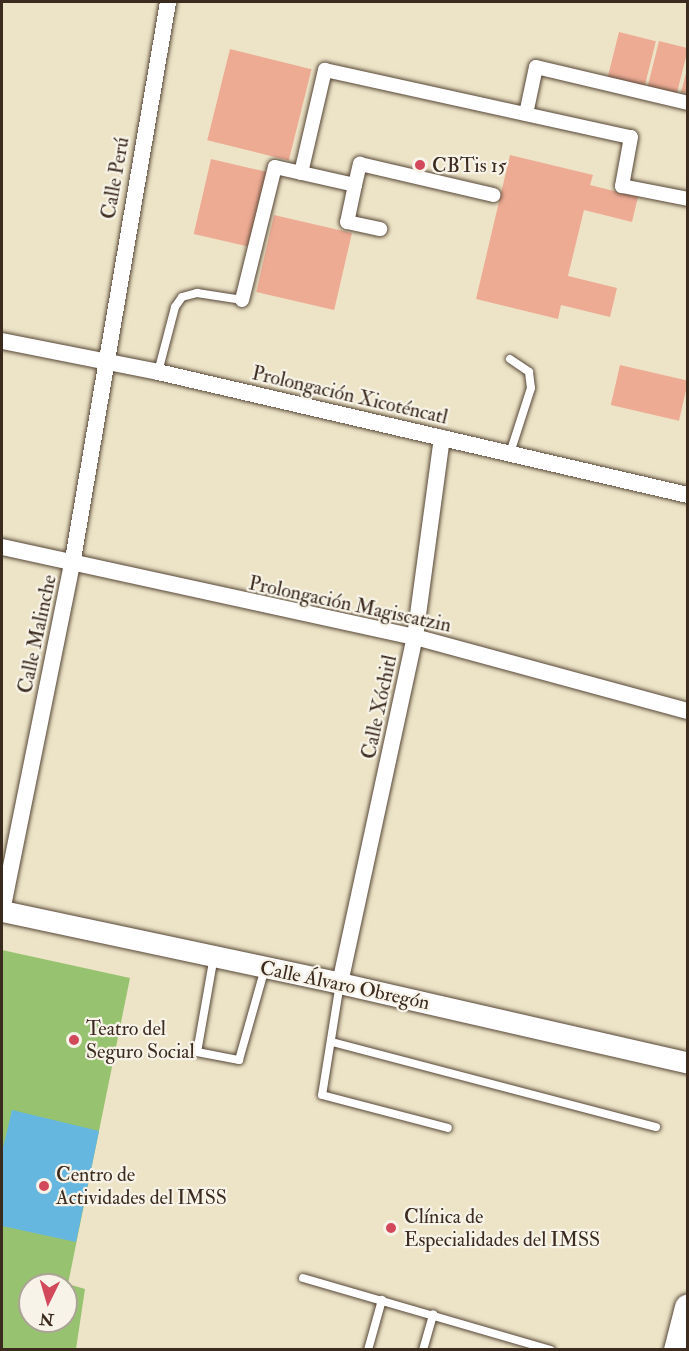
<!DOCTYPE html>
<html>
<head>
<meta charset="utf-8">
<style>
	body { margin:0 }
	#map { position:relative; width:689px; height:1351px; overflow:hidden; background:#ede4c7; font-family:"IM FELL Double Pica",serif }
	div>[style] { position:absolute }
	[style*='--x'] { left:calc(var(--x)*1px); top:calc(var(--y)*1px); width:calc(var(--w)*1px); rotate:calc(var(--a)*1deg) }
	.green>* { inset:0; background:#97c370 }
	.water>* { inset:0; background:#65b7e0 }
	.building>* { inset:0; background:#eeab94; transform-origin:0 0 }
	.roads { filter:drop-shadow(0 0 2px #564637) drop-shadow(0 0 2px #564637) }
	.service>* { height:8px; margin:-4px; padding:0 4px; transform-origin:4px; border-radius:4px; background:#fff }
	.pedestrian>* { height:14px; margin:-7px; padding:0 7px; transform-origin:7px; border-radius:7px; background:#fff }
	.minor>* { height:16px; margin:-8px; padding:0 8px; transform-origin:8px; border-radius:8px; background:#fff }
	.tertiary>* { height:21px; margin:-10.5px; padding:0 10.5px; transform-origin:10.5px; border-radius:10.5px; background:#fff }
	.primary>* { height:27px; margin:-13.5px; padding:0 13.5px; transform-origin:13.5px; border-radius:13.5px; background:#fff }
	.dots>* { width:16px; height:16px; translate:-50% -50%; box-sizing:border-box; border:3px solid #f7f3e8; border-radius:50% }
	span { translate:-50% -50%; white-space:nowrap; text-align:center; line-height:1.15; -webkit-text-stroke:4.5px #f7f3e8; paint-order:stroke }
	.poi-label { font-size:20px; color:#3b2a1e }
	.left { translate:0 -50%; text-align:left }
	.street-label { font-size:20px; color:#3b2a1e }
	.frame { position:absolute; inset:0; border:3px solid #3b2a1e; pointer-events:none }
	.north { position:absolute; left:18px; top:1273px; width:60px; height:60px; box-sizing:border-box; background:#f7f3e8; border:2px solid #aca397; border-radius:50%; rotate:185deg; font-size:16px; font-weight:700; line-height:24px; text-align:center; color:#3b2a1e }
	.north::after { content:''; display:block; margin:auto; width:21px; height:27px; background:#d1495b; clip-path:polygon(50% 0,100% 100%,50% 72%,0 100%) }
</style>
</head>
<body>
<div id="map">
	<div class="green">
		<div style="clip-path:polygon(evenodd,2px 950px,130px 978px,68px 1284px,85px 1289px,76px 1349px,2px 1350px,2px 950px,30px 1285px,66px 1285px,66px 1321px,30px 1321px,30px 1285px)"></div>
	</div>
	<div class="water">
		<div style="clip-path:polygon(12px 1110px,99px 1131px,76px 1242px,2px 1226px,2px 1152px)"></div>
	</div>
	<div class="building">
		<div style="left:619px;top:32px;width:38px;height:50px;rotate:14deg"></div>
		<div style="left:659px;top:41px;width:30px;height:51px;rotate:14deg"></div>
		<div style="left:230px;top:49px;width:84px;height:94px;rotate:14deg"></div>
		<div style="clip-path:polygon(688px 66px,688px 93px,681px 92px)"></div>
		<div style="clip-path:polygon(510px 155px,593px 175px,590px 185px,638px 197px,632px 222px,584px 210px,568px 276px,617px 288px,610px 317px,561px 305px,558px 319px,476px 299px)"></div>
		<div style="left:211px;top:159px;width:57px;height:77px;rotate:13deg"></div>
		<div style="left:274px;top:215px;width:80px;height:79px;rotate:13deg"></div>
		<div style="left:620px;top:365px;width:70px;height:41px;rotate:13deg"></div>
	</div>
	<div class="roads">
		<div class="service">
			<div style="--x:510;--y:359;--w:23;--a:34"></div>
			<div style="--x:529;--y:372;--w:16;--a:83"></div>
			<div style="--x:531;--y:388;--w:68;--a:107.9"></div>
			<div style="--x:158;--y:372;--w:67;--a:-75.3"></div>
			<div style="--x:175;--y:307;--w:12;--a:-55"></div>
			<div style="--x:182;--y:297;--w:16;--a:-15"></div>
			<div style="--x:197;--y:293;--w:46;--a:8.8"></div>
			<div style="--x:214;--y:956;--w:97;--a:100"></div>
			<div style="--x:197;--y:1052;--w:43;--a:10.8"></div>
			<div style="--x:239;--y:1060;--w:96;--a:-74.2"></div>
			<div style="--x:340;--y:983;--w:113;--a:99.1"></div>
			<div style="--x:322;--y:1095;--w:130;--a:14.7"></div>
			<div style="--x:332;--y:1042;--w:335;--a:14.7"></div>
			<div style="--x:303;--y:1278;--w:258;--a:16.2"></div>
			<div style="--x:368;--y:1350;--w:52;--a:-74.4"></div>
			<div style="--x:423;--y:1350;--w:37;--a:-74"></div>
		</div>
		<div class="pedestrian">
			<div style="--x:526;--y:114;--w:48;--a:-78"></div>
			<div style="--x:536;--y:67;--w:156;--a:13.3"></div>
			<div style="--x:301;--y:173;--w:106;--a:-76.9"></div>
			<div style="--x:325;--y:70;--w:313;--a:12.4"></div>
			<div style="--x:631;--y:137;--w:50;--a:100.4"></div>
			<div style="--x:622;--y:186;--w:67;--a:11.1"></div>
			<div style="--x:355;--y:185;--w:22;--a:-77"></div>
			<div style="--x:360;--y:164;--w:137;--a:13.1"></div>
			<div style="--x:242;--y:300;--w:137;--a:-76.1"></div>
			<div style="--x:275;--y:167;--w:82;--a:12.7"></div>
			<div style="--x:355;--y:185;--w:38;--a:102"></div>
			<div style="--x:347;--y:222;--w:34;--a:12"></div>
		</div>
		<div class="minor">
			<div style="--x:2;--y:341;--w:159;--a:11.2"></div>
			<div style="--x:158;--y:372;--w:544;--a:13.07"></div>
			<div style="--x:2;--y:547;--w:423;--a:12.3"></div>
			<div style="--x:415;--y:637;--w:283;--a:15.2"></div>
			<div style="--x:2;--y:911;--w:353;--a:-78.6"></div>
			<div style="--x:72;--y:565;--w:571;--a:-80.32"></div>
			<div style="--x:340;--y:983;--w:354;--a:-77.8"></div>
			<div style="--x:415;--y:637;--w:201;--a:-82.3"></div>
		</div>
		<div class="tertiary">
			<div style="--x:2;--y:911;--w:346;--a:12"></div>
			<div style="--x:340;--y:983;--w:357;--a:12.9"></div>
		</div>
		<div class="primary">
			<div style="--x:677;--y:1350;--w:44;--a:-75.7"></div>
		</div>
	</div>
	<div class="dots">
		<div style="left:420px;top:165px;background:#d1495b"></div>
		<div style="left:74px;top:1040px;background:#d1495b"></div>
		<div style="left:44px;top:1186px;background:#d1495b"></div>
		<div style="left:391px;top:1228px;background:#d1495b"></div>
	</div>
	<div class="poi-label">
		<span class="left" style="left:432px;top:165px">CBTis 15</span>
		<span class="left" style="left:86px;top:1040px">Teatro del<br>Seguro Social</span>
		<span class="left" style="left:56px;top:1186px">Centro de<br>Actividades del IMSS</span>
		<span class="left" style="left:404px;top:1228px">Clínica de<br>Especialidades del IMSS</span>
	</div>
	<div class="street-label">
		<span style="left:115px;top:178px;rotate:-80deg">Calle Perú</span>
		<span style="left:350px;top:395px;rotate:13deg">Prolongación Xicoténcatl</span>
		<span style="left:350px;top:604px;rotate:12deg">Prolongación Magiscatzin</span>
		<span style="left:37px;top:634px;rotate:-78deg">Calle Malinche</span>
		<span style="left:379px;top:707px;rotate:-78deg">Calle Xóchitl</span>
		<span style="left:345px;top:985px;rotate:12deg">Calle Álvaro Obregón</span>
	</div>
	<div class="frame"></div>
	<div class="north">N</div>
</div>
</body>
</html>
